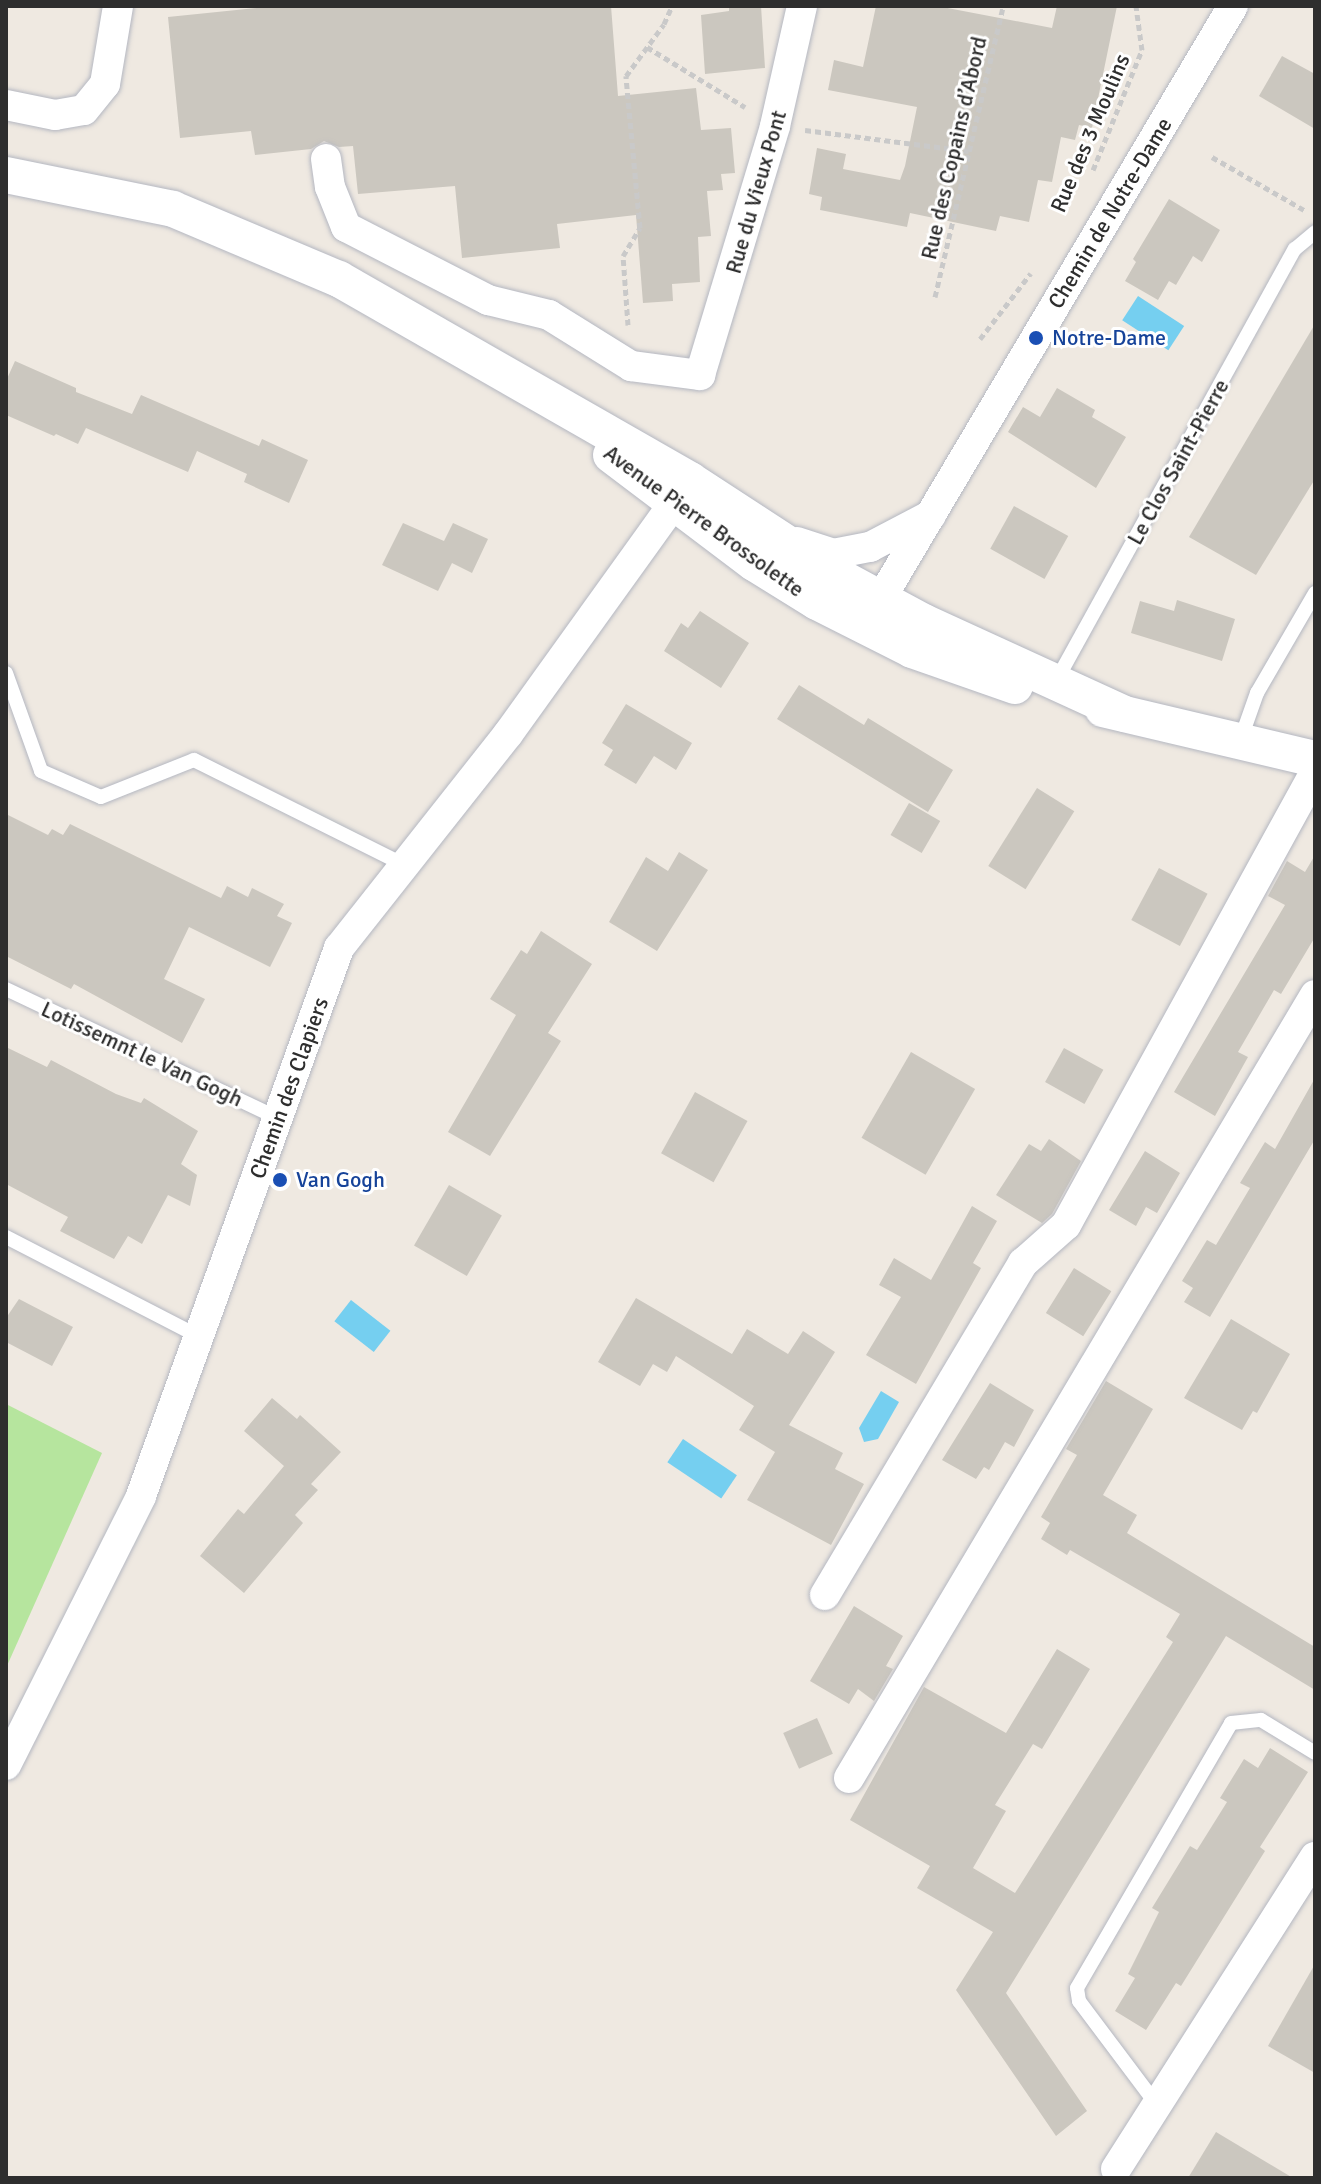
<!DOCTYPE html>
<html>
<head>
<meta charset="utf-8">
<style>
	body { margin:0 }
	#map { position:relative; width:1321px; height:2184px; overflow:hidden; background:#efe9e1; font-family:Signika,sans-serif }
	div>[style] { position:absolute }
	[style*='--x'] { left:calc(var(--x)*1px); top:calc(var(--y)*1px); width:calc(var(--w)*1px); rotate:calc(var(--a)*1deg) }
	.green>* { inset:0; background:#b6e59e }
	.water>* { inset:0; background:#75cff0; transform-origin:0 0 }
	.building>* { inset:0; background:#cbc7bf; transform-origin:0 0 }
	.path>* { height:5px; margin-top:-2.5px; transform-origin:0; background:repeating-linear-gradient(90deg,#c9c9c9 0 6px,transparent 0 10px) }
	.roads { filter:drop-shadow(0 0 2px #b4b7c1) drop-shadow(0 0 2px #b4b7c1) }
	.service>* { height:14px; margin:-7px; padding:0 7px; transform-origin:7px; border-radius:7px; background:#fff }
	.minor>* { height:30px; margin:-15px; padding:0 15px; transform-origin:15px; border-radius:15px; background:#fff }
	.tertiary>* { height:36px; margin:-18px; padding:0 18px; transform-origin:18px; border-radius:18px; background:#fff }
	.dots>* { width:22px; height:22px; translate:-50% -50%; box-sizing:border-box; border:4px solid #fff; border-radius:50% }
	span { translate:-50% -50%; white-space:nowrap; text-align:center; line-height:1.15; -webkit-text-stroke:6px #fff; paint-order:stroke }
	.street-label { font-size:22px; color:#2e2e2e }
	.transit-label { font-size:22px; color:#164399 }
	.left { translate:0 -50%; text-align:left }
	.frame { position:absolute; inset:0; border:8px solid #2e2e2e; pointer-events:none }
</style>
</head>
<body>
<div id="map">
	<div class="green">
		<div style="clip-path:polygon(6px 1404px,102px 1453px,6px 1668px)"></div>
	</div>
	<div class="water">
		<div style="left:1138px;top:296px;width:55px;height:29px;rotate:33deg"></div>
		<div style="left:351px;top:1300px;width:50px;height:27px;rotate:38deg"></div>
		<div style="clip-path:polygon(881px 1391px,899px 1402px,878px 1439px,864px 1442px,859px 1428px)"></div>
		<div style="left:683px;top:1439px;width:65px;height:28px;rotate:34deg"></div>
	</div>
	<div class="building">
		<div style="clip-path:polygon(277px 6px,611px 6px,618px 96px,696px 88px,701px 130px,731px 128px,735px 173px,721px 174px,723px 190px,707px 191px,711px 236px,698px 237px,700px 282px,672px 284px,673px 301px,643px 303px,636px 215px,557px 224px,560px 248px,462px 258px,455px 186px,358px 194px,353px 146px,339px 147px,324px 141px,311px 149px,255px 155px,251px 131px,180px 138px,168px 17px)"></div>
		<div style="clip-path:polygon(729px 6px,761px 6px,765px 68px,705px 74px,701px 15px,729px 11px)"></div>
		<div style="clip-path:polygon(876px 6px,937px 6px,1052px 28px,1057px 6px,1117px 6px,1092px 128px,1079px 125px,1075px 140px,1061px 137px,1052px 182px,1038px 180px,1029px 222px,1000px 216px,996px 231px,910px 213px,907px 227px,820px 210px,822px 197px,809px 194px,817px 148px,846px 154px,843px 169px,900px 180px,905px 166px,917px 107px,828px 90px,834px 60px,863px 67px)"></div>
		<div style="clip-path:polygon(1282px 56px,1315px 74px,1315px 129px,1259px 96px)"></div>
		<div style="clip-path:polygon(1169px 199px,1220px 230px,1202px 262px,1193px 256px,1176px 285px,1169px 281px,1158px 300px,1125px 281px,1136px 262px,1133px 259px)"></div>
		<div style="clip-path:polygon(1315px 324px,1315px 479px,1256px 575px,1189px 537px)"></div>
		<div style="clip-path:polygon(15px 361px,76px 388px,76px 392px,132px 414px,141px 395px,259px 446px,262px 439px,308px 460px,289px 503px,244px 482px,247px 474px,197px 451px,188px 472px,86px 428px,78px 444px,56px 434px,54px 436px,6px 415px,6px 381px)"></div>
		<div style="clip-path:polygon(1057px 388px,1095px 410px,1092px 417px,1126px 437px,1096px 488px,1008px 432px,1023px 407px,1040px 417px)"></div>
		<div style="left:1014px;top:506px;width:62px;height:49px;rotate:29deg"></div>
		<div style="clip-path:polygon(403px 523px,444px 541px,453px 523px,488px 539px,472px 573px,452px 563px,438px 591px,382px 565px)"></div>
		<div style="clip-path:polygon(1177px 600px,1235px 619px,1222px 661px,1131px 633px,1140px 601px,1174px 611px)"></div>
		<div style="clip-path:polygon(700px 611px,749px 643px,721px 688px,664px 651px,681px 623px,688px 628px)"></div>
		<div style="clip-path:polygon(799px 685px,864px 725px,868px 718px,953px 770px,928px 812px,777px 719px)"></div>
		<div style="clip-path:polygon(626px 704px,692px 743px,676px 770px,654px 756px,636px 784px,604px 765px,613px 750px,602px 743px)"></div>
		<div style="left:1037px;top:788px;width:44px;height:92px;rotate:32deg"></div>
		<div style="left:909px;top:803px;width:36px;height:37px;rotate:30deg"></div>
		<div style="clip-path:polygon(6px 814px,48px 835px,52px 829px,63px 835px,70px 824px,221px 898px,227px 886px,248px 897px,252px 888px,284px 904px,277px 916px,292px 923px,270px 967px,189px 927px,164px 979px,205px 999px,182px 1043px,74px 984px,71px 989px,6px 956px)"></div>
		<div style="clip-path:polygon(679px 852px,708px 870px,657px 951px,609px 922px,646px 857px,668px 871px)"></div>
		<div style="clip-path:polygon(1315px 855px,1315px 937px,1281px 994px,1274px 990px,1238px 1052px,1248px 1057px,1215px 1116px,1174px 1092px,1285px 905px,1268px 896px,1287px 861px,1305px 872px)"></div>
		<div style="left:1159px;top:868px;width:55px;height:59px;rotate:28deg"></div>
		<div style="clip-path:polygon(541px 931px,592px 964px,548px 1033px,561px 1041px,490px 1156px,448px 1132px,516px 1015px,490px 999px,521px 950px,527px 954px)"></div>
		<div style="clip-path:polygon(6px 1047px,47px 1067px,51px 1060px,116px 1094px,141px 1103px,144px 1098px,198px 1131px,181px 1164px,197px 1175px,190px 1206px,168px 1195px,142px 1244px,128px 1236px,114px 1259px,60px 1231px,68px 1217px,6px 1184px)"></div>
		<div style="left:1064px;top:1048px;width:45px;height:39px;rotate:29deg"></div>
		<div style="left:911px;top:1052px;width:74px;height:99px;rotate:30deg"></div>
		<div style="clip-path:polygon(1315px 1078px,1315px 1139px,1210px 1317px,1184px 1302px,1193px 1288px,1182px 1281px,1207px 1240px,1216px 1245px,1250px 1188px,1240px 1183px,1265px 1142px,1275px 1149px)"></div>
		<div style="left:695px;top:1092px;width:60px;height:70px;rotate:29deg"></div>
		<div style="clip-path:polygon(1049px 1139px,1081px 1161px,1052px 1214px,1042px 1223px,996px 1195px,1029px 1144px,1041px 1151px)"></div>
		<div style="clip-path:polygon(1145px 1151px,1180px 1173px,1157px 1213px,1146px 1207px,1136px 1226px,1109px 1210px)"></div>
		<div style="left:449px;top:1185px;width:61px;height:70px;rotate:30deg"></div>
		<div style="clip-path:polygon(972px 1206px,997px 1221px,973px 1263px,981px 1268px,916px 1384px,866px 1355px,901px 1297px,879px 1285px,894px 1258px,931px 1280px)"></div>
		<div style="left:1074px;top:1268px;width:44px;height:53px;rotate:32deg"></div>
		<div style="clip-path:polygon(636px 1298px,732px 1354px,747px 1329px,788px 1354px,803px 1331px,835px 1352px,789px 1425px,843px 1453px,835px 1469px,864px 1484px,831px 1545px,747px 1500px,775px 1452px,739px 1430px,754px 1406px,676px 1356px,667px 1372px,653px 1364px,640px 1386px,598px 1362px)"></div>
		<div style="clip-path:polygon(19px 1299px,73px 1327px,52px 1366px,6px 1342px,6px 1318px)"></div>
		<div style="clip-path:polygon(1231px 1319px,1290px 1354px,1257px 1413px,1253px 1411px,1242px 1430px,1184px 1398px)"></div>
		<div style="clip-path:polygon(1106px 1381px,1153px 1409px,1103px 1495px,1137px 1515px,1127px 1533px,1315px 1647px,1315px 1690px,1226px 1636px,1006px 1993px,1087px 2111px,1056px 2136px,956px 1990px,993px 1932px,917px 1888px,930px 1866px,850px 1820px,924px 1687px,1006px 1733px,1057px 1649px,1090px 1669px,1042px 1749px,1033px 1744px,995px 1805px,1006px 1811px,973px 1868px,1015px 1893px,1173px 1642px,1166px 1637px,1180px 1614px,1070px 1550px,1067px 1555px,1041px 1539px,1050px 1523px,1041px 1517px,1077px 1455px,1066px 1449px)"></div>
		<div style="clip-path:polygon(990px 1383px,1034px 1410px,1014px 1447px,1005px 1442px,989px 1470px,984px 1467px,976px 1479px,942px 1460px)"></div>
		<div style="clip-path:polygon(272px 1398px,297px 1419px,300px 1415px,341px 1452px,311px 1484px,318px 1490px,295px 1515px,303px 1523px,244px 1593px,200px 1556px,238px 1509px,244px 1514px,284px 1466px,244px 1431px)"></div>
		<div style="clip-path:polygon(854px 1606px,903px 1636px,886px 1666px,893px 1669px,874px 1701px,858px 1689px,849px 1704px,810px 1681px)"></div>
		<div style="left:817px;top:1718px;width:39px;height:37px;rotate:66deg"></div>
		<div style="clip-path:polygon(1270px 1748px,1308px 1772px,1260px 1847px,1265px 1851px,1181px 1986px,1176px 1983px,1146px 2030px,1115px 2011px,1135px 1978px,1128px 1974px,1159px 1912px,1152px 1908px,1190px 1846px,1197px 1850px,1227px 1802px,1220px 1798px,1244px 1759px,1258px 1768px)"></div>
		<div style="clip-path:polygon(1315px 1964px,1315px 2073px,1268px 2046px)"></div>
		<div style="clip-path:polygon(1216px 2132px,1293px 2178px,1188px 2178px)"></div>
	</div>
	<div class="path">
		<div style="--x:647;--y:47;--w:115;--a:31.5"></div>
		<div style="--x:805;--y:130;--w:165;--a:7.3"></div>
		<div style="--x:1212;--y:157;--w:106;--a:29.9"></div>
		<div style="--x:1093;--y:170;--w:130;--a:-67.8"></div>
		<div style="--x:1142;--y:50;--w:44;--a:-97.8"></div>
		<div style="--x:935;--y:297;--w:299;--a:-76.8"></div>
		<div style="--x:628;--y:325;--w:69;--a:-94.1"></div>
		<div style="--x:623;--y:256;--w:33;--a:-59"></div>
		<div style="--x:640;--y:228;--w:153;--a:-95.3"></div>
		<div style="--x:626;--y:76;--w:64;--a:-53.8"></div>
		<div style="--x:664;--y:24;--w:20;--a:-66"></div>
		<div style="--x:980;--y:339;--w:83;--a:-52.3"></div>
	</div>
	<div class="roads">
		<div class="service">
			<div style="--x:6;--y:673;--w:104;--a:70.3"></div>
			<div style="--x:41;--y:771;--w:65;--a:23.4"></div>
			<div style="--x:101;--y:797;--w:100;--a:-21.7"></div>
			<div style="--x:194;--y:760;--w:236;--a:26.5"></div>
			<div style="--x:1055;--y:683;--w:496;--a:-61.1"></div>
			<div style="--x:1295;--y:249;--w:26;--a:-40"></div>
			<div style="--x:1240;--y:741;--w:51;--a:-70.5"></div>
			<div style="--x:1257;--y:693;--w:116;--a:-59.9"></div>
			<div style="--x:6;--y:989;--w:301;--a:25.4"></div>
			<div style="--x:6;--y:1237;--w:216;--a:27.3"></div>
			<div style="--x:1157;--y:2105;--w:130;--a:-126.9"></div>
			<div style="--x:1079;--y:2001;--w:13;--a:-99"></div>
			<div style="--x:1077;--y:1988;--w:306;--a:-59.8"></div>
			<div style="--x:1231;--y:1723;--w:30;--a:-6"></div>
			<div style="--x:1261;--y:1720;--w:63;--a:31.4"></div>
		</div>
		<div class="minor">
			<div style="--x:6;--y:105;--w:50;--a:11.5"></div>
			<div style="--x:55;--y:115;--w:29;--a:-10"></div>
			<div style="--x:84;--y:110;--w:33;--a:-51"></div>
			<div style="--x:105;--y:84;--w:79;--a:-80.5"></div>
			<div style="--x:326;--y:159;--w:28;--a:82"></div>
			<div style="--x:330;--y:187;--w:43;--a:68.2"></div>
			<div style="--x:346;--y:227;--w:160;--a:27.2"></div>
			<div style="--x:488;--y:300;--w:63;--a:13.8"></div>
			<div style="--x:549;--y:315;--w:97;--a:31.9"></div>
			<div style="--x:631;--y:366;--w:70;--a:7.4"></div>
			<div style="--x:700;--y:375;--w:260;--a:-73.2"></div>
			<div style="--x:775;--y:126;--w:123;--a:-77.3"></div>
			<div style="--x:797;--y:542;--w:38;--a:18"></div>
			<div style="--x:833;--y:554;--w:38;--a:-11"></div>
			<div style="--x:870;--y:547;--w:69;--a:-27.7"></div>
			<div style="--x:870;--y:617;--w:711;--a:-59.29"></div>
			<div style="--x:825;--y:1595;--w:387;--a:-59.2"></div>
			<div style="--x:1023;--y:1263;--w:57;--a:-41.5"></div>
			<div style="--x:1066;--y:1225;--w:517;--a:-61.2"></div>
			<div style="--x:6;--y:1765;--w:301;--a:-63.3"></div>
			<div style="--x:141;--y:1496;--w:583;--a:-70.13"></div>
			<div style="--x:339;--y:948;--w:273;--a:-51.7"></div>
			<div style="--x:508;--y:734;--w:307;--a:-54.3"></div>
			<div style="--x:849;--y:1778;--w:911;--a:-59.24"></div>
			<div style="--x:1116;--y:2169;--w:370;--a:-57.5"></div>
		</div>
		<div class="tertiary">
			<div style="--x:6;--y:175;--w:170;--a:11.5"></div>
			<div style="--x:173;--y:209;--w:180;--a:22.9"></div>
			<div style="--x:339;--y:279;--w:404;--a:29.8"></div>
			<div style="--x:690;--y:480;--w:168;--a:33.1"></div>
			<div style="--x:831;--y:572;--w:106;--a:28.3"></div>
			<div style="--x:924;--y:622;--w:221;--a:24.6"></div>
			<div style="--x:611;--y:455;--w:179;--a:37.1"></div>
			<div style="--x:754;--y:563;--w:74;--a:31.8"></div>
			<div style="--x:817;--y:602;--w:106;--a:26.8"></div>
			<div style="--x:912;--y:650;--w:109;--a:19.3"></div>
			<div style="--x:1103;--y:709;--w:218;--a:13.3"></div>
		</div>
	</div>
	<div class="dots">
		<div style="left:1036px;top:338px;background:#1a4fb4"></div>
		<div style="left:280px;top:1180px;background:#1a4fb4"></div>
	</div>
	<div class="street-label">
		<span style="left:1090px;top:133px;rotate:-67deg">Rue des 3 Moulins</span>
		<span style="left:954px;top:148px;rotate:-77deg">Rue des Copains d’Abord</span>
		<span style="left:756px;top:192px;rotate:-74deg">Rue du Vieux Pont</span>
		<span style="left:1110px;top:213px;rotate:-59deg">Chemin de Notre-Dame</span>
		<span style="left:1178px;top:462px;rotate:-61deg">Le Clos Saint-Pierre</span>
		<span style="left:704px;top:521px;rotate:36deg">Avenue Pierre Brossolette</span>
		<span style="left:142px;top:1054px;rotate:25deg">Lotissemnt le Van Gogh</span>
		<span style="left:289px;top:1088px;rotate:-70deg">Chemin des Clapiers</span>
	</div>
	<div class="transit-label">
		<span class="left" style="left:1052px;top:338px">Notre-Dame</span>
		<span class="left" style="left:296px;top:1180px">Van Gogh</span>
	</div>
	<div class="frame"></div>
</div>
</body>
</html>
